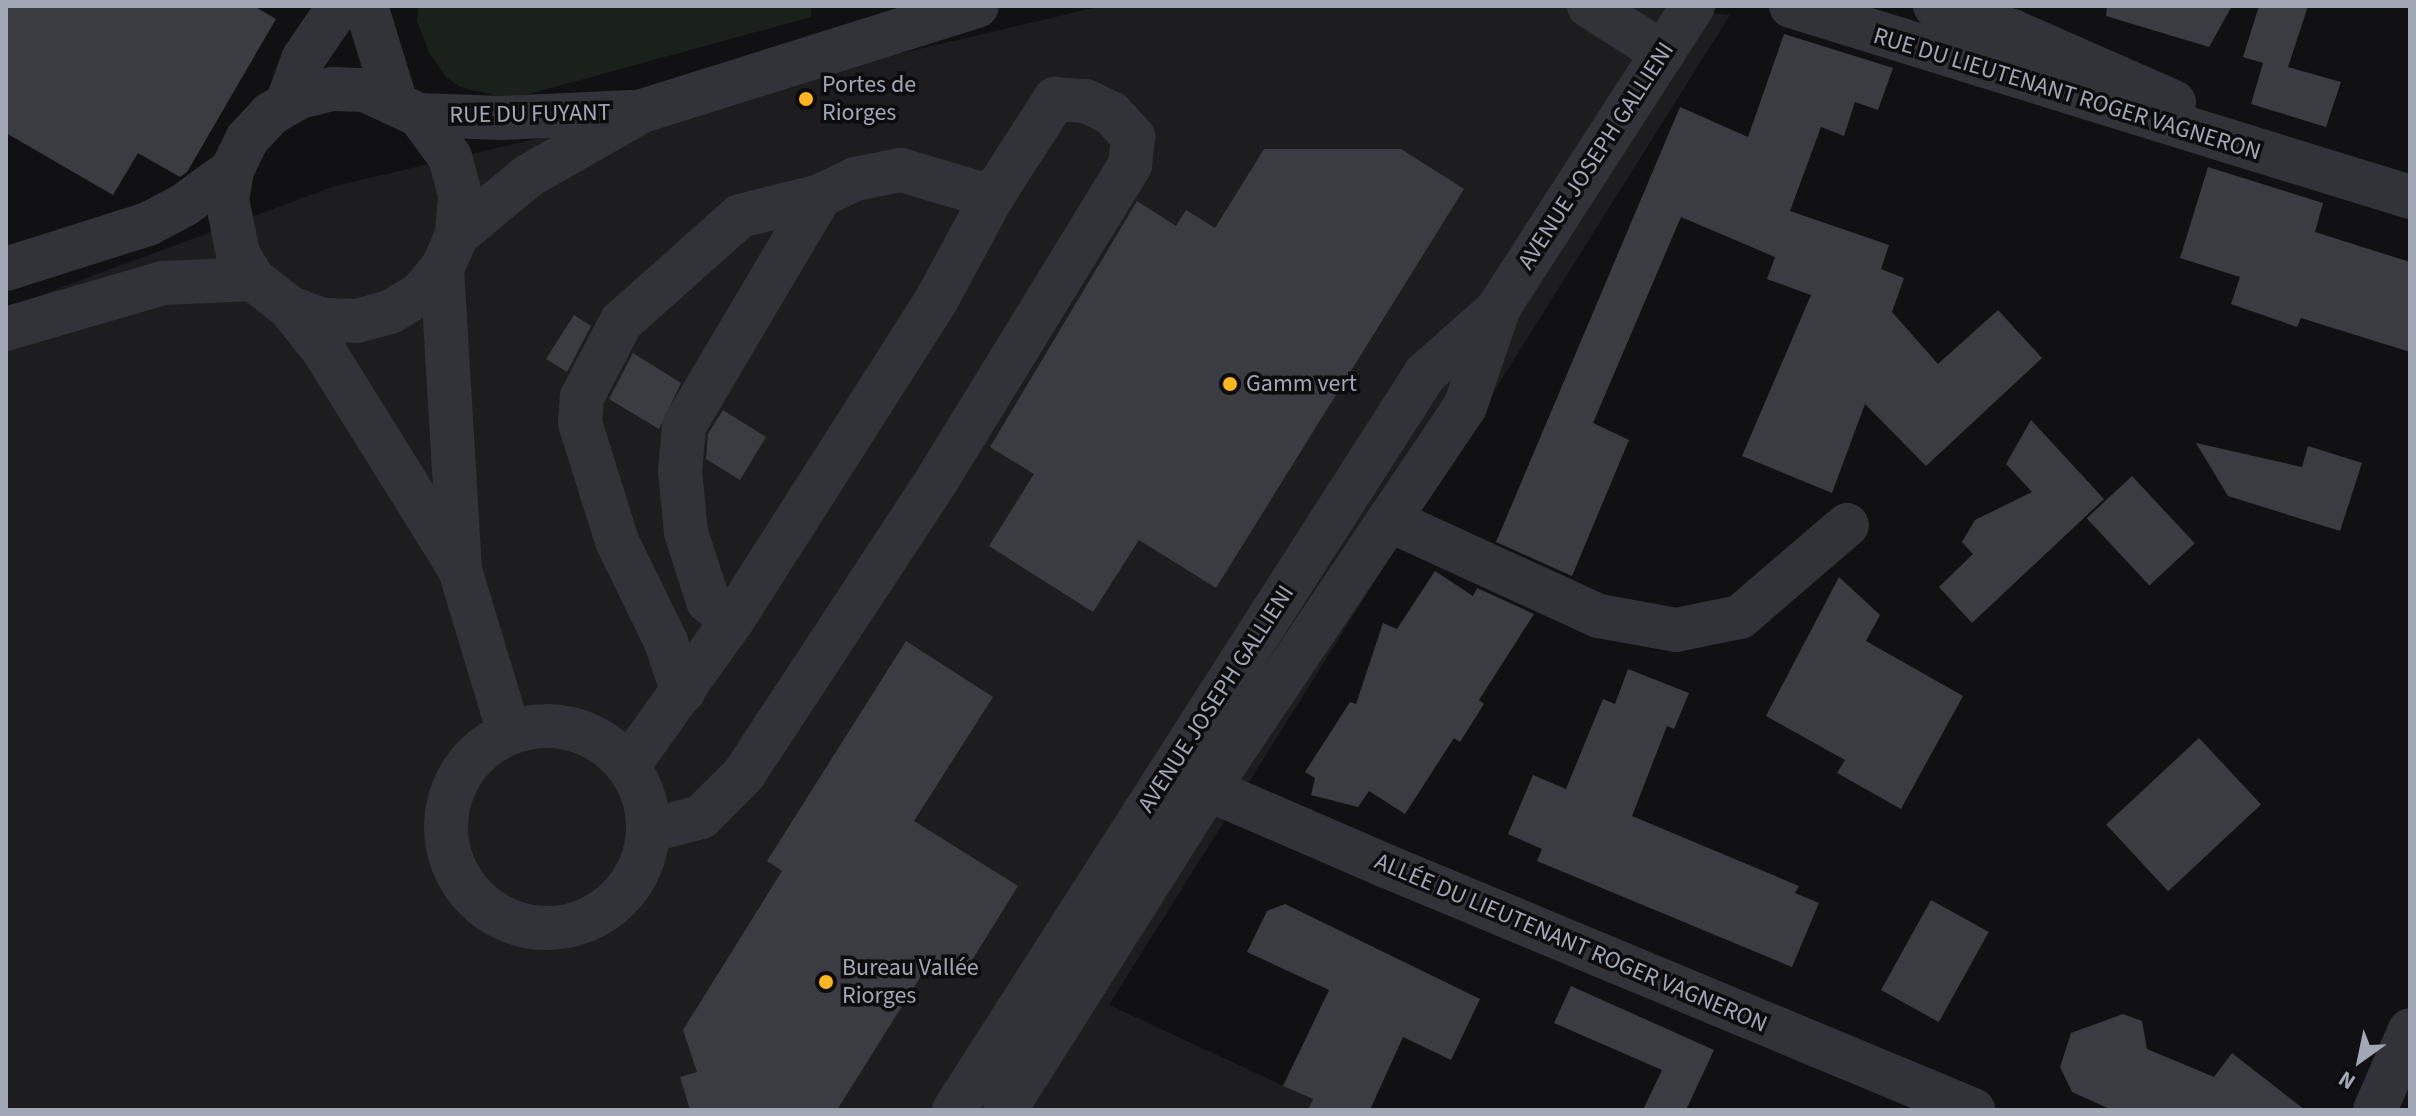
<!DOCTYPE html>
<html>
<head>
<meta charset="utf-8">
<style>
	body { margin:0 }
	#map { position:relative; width:2416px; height:1116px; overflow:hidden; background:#111113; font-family:"Source Sans 3",sans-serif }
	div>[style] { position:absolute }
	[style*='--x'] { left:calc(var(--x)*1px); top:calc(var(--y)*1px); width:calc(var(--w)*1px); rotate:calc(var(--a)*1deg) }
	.built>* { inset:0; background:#1d1d20 }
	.green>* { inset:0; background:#19211a }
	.building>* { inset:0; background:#3a3c41; transform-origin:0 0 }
	.minor>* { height:44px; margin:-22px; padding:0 22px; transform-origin:22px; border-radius:22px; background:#323338 }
	.minor>.ring { margin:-22px; padding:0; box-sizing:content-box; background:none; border:44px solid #323338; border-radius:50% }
	.dots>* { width:22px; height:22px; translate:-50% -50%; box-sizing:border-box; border:4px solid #0c0c0e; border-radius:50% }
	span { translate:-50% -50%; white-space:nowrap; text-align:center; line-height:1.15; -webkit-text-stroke:7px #0c0c0e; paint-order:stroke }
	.poi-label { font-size:24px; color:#a1a7b5 }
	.left { translate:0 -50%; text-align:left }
	.street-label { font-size:24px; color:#a1a7b5 }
	.frame { position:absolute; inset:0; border:8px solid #a1a7b5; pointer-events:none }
	.north { position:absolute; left:2320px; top:1020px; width:80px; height:80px; -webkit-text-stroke:6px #0c0c0e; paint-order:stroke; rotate:213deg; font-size:22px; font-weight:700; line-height:32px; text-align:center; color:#a1a7b5 }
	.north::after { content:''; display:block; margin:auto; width:28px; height:36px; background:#a1a7b5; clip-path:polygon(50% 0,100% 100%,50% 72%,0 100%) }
</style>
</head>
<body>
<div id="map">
	<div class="built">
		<div style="clip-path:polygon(1102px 6px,1647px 6px,1730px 15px,1109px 1005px,1336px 1110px,6px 1110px,6px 308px,335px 186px)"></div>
	</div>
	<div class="green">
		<div style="clip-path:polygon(418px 6px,811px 6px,811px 17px,511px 99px,460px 87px,446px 77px,429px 53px,417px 21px)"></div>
	</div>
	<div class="building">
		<div style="clip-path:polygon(6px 6px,254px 6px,276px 19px,187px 172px,180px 177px,138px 153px,113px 195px,6px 133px)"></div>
		<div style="clip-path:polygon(2107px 6px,2232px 6px,2209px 47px,2106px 16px)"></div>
		<div style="clip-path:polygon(2259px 6px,2308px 6px,2288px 67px,2341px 82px,2326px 127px,2251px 104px,2263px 63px,2243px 57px)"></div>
		<div style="clip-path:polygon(1784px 34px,1893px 68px,1878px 110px,1855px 102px,1844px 136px,1821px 127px,1790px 211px,1889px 245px,1881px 269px,1904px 278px,1892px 312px,1938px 364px,1998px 310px,2042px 358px,1926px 466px,1865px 404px,1832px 493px,1742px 456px,1811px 295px,1767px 279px,1775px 257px,1681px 217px,1593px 423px,1629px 440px,1572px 576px,1496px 542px,1680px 107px,1748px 137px)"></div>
		<div style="clip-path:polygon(1264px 149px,1401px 149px,1464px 189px,1216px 588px,1139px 540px,1093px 612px,989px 546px,1034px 474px,990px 447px,1137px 201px,1176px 226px,1186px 210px,1215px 228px)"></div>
		<div style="clip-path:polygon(2208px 167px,2323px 203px,2315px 232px,2410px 262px,2410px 352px,2301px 318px,2297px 327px,2231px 304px,2240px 277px,2180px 258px)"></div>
		<div style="clip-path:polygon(574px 315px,591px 326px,567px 372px,546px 359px)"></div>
		<div style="clip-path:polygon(633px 353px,681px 383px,659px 429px,609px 399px)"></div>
		<div style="clip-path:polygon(723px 410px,766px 437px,740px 480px,706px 459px,708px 434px)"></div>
		<div style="clip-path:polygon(2031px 420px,2104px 499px,1972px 623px,1939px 587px,1973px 554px,1962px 542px,1975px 520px,2032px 492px,2006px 464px)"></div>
		<div style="clip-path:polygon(2196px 443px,2302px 467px,2308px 446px,2362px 463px,2340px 531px,2228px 496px)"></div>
		<div style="left:2132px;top:476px;width:92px;height:62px;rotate:47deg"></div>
		<div style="clip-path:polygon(1435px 571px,1473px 596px,1477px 588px,1534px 614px,1479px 700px,1484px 704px,1460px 742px,1454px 738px,1405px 814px,1369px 791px,1358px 807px,1311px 795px,1315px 778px,1305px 772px,1350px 702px,1356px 704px,1383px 623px,1397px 629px)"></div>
		<div style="clip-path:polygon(1839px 577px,1880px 615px,1866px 641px,1963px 696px,1901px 809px,1837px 773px,1845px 760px,1766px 716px)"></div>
		<div style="clip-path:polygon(906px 641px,993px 697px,914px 821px,1018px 886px,961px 978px,931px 960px,837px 1110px,690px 1110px,680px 1077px,697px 1072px,683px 1030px,782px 871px,767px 861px)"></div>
		<div style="clip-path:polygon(1628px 669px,1689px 693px,1674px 729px,1667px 726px,1632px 816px,1799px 886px,1795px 893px,1819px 903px,1792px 967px,1537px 861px,1542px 849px,1508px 834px,1533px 775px,1566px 789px,1603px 699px,1615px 704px)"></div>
		<div style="left:2199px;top:738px;width:91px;height:127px;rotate:47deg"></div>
		<div style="left:1931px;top:900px;width:66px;height:103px;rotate:29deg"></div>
		<div style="clip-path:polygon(1285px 904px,1480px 999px,1451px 1060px,1403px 1037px,1370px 1110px,1308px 1110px,1313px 1099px,1283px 1086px,1329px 990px,1247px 952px,1267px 911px)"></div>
		<div style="clip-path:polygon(1571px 986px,1714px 1050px,1686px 1110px,1643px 1110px,1662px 1070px,1554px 1023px)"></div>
		<div style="clip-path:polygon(2123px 1014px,2142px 1021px,2147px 1049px,2214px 1077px,2232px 1053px,2305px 1110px,2112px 1110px,2072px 1092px,2060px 1067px,2071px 1033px)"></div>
	</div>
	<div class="minor">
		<div style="--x:366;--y:6;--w:98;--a:72.9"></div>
		<div style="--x:1589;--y:6;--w:88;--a:32.4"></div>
		<div style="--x:1791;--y:6;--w:648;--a:17.15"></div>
		<div style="--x:1935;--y:6;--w:81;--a:18"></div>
		<div style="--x:2012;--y:31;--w:177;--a:23.7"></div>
		<div style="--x:287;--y:104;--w:48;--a:-70.4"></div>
		<div style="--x:303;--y:59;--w:64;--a:-55.8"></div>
		<div style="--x:419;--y:115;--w:83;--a:2.1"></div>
		<div style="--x:502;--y:118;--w:129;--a:-2.7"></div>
		<div style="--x:457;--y:235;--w:92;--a:-39.7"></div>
		<div style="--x:528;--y:176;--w:131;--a:-29.7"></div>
		<div style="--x:642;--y:111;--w:351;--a:-17.4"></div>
		<div style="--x:442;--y:268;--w:303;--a:86.6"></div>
		<div style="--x:460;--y:570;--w:169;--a:73.2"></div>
		<div style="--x:6;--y:269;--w:149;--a:-17.6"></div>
		<div style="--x:148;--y:224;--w:41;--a:-27.8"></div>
		<div style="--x:184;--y:205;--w:59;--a:-36.1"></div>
		<div style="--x:232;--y:170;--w:34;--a:-64"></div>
		<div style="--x:247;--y:139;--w:34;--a:-47"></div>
		<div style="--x:270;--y:114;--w:34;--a:-30"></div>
		<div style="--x:300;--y:97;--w:34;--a:-14"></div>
		<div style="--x:333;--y:89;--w:32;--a:2"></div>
		<div style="--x:365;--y:90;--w:60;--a:24.8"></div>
		<div style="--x:419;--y:115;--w:52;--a:53.6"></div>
		<div style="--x:450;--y:157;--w:39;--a:75"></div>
		<div style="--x:460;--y:195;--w:40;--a:94.3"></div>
		<div style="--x:457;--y:235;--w:36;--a:114"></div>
		<div style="--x:442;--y:268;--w:34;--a:130"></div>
		<div style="--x:420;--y:294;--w:35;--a:149"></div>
		<div style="--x:390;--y:312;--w:34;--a:165"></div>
		<div style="--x:357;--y:321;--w:35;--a:-178"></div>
		<div style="--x:322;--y:320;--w:34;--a:-159"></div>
		<div style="--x:290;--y:308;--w:47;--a:-141.9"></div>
		<div style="--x:253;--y:279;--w:29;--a:-121"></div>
		<div style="--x:238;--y:254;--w:56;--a:-101.3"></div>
		<div style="--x:227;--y:199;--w:29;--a:-80"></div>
		<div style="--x:290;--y:308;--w:55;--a:51.7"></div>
		<div style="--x:324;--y:351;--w:256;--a:58.1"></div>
		<div style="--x:6;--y:329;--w:164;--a:-16.3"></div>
		<div style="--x:163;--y:283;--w:90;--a:-2.5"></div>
		<div style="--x:1389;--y:520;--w:231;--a:24.6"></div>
		<div style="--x:1599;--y:616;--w:78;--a:10.3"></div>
		<div style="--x:1676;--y:630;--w:65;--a:-11.5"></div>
		<div style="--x:1740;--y:617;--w:141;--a:-40.7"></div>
		<div style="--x:732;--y:621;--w:31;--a:-140"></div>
		<div style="--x:708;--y:601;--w:72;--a:-107.7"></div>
		<div style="--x:686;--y:532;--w:61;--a:-95.6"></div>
		<div style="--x:680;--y:471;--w:45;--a:-84.9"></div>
		<div style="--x:684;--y:426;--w:267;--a:-59.4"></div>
		<div style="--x:683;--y:692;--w:53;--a:-108.8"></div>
		<div style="--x:666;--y:642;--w:112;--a:-115.9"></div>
		<div style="--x:617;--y:541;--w:124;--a:-107.4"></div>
		<div style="--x:580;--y:423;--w:26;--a:-86"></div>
		<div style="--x:582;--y:397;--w:85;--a:-62.5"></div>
		<div style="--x:621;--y:322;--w:159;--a:-41.7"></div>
		<div style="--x:740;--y:216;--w:82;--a:-14"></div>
		<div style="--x:820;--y:196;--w:39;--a:-26"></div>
		<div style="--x:855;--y:179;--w:47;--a:-11.1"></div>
		<div style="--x:901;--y:170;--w:95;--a:16.5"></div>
		<div class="ring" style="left:446px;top:726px;width:158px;height:158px"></div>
		<div style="--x:628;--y:766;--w:178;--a:-54.4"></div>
		<div style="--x:732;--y:621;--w:382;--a:-57.5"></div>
		<div style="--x:937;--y:299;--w:116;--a:-61.7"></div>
		<div style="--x:992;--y:197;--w:117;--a:-57.3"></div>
		<div style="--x:1055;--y:99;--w:31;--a:4"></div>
		<div style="--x:1086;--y:101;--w:28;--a:26"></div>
		<div style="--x:1111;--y:113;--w:33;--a:47"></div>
		<div style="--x:1133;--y:137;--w:28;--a:96"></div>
		<div style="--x:1130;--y:165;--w:366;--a:121.5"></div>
		<div style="--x:939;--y:477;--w:355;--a:123.3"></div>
		<div style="--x:744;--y:774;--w:61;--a:135"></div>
		<div style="--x:701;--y:817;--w:55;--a:165.2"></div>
		<div style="--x:1184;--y:774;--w:28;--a:32"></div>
		<div style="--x:1208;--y:789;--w:194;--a:23.4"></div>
		<div style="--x:1386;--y:866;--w:636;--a:22.57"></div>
		<div style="--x:954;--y:1110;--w:874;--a:-57.38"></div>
		<div style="--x:1425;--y:374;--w:98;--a:-41.7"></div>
		<div style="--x:1005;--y:1110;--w:380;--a:-57.7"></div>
		<div style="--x:1208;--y:789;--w:460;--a:-56.1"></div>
		<div style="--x:1465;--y:407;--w:106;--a:-71.2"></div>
		<div style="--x:1499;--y:307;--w:358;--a:-57.2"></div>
		<div style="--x:2375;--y:1110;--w:87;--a:-66.4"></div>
	</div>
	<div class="dots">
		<div style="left:806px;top:99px;background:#ffb51d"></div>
		<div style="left:1230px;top:384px;background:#ffb51d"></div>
		<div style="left:826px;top:982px;background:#ffb51d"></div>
	</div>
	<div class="poi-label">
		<span class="left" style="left:822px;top:99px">Portes de<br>Riorges</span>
		<span class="left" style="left:1246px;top:384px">Gamm vert</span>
		<span class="left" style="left:842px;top:982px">Bureau Vallée<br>Riorges</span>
	</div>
	<div class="street-label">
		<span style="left:2067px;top:94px;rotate:17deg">RUE DU LIEUTENANT ROGER VAGNERON</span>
		<span style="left:530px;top:114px;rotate:-1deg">RUE DU FUYANT</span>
		<span style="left:1596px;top:156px;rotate:-57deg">AVENUE JOSEPH GALLIENI</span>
		<span style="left:1216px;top:699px;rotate:-57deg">AVENUE JOSEPH GALLIENI</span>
		<span style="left:1571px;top:943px;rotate:23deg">ALLÉE DU LIEUTENANT ROGER VAGNERON</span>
	</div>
	<div class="frame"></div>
	<div class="north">N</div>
</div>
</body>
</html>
